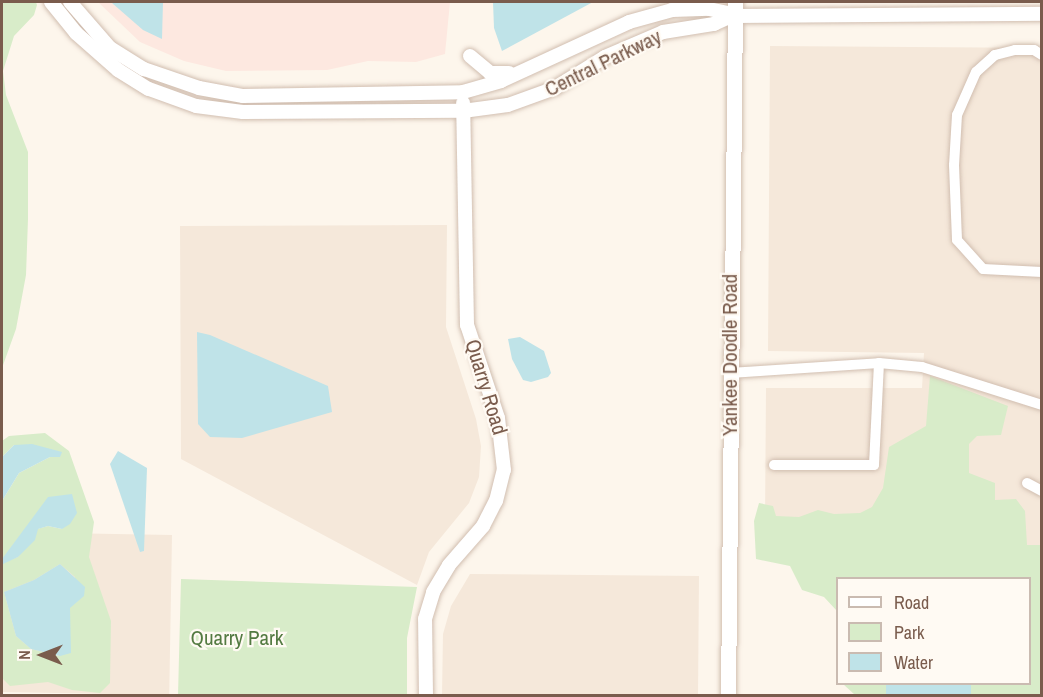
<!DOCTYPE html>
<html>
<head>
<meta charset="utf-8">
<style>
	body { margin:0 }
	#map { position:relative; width:1043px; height:697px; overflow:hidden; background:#fdf6ec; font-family:"Archivo Narrow",sans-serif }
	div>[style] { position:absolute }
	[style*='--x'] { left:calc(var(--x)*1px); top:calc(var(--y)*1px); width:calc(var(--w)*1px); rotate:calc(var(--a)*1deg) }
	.residential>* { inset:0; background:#f5e8da; transform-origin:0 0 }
	.commercial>* { inset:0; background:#fde8e0 }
	.green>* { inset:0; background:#d8ecc9 }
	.water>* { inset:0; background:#bfe3e8; transform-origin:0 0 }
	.roads { filter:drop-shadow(0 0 2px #d1beb0) drop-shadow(0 0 2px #d1beb0) }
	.minor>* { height:10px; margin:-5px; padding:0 5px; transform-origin:5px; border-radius:5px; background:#fff }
	.tertiary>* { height:14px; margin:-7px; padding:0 7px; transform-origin:7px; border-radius:7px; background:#fff }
	.secondary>* { height:15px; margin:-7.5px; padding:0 7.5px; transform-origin:7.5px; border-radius:7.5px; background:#fff }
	span { translate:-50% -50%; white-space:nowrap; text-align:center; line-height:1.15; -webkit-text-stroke:4.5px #fffaf3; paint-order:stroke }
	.street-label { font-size:21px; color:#7a5c4d }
	.park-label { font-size:21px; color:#537a41 }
	.frame { position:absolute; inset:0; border:3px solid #7a5c4d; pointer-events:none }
	.legend { position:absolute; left:836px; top:577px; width:195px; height:108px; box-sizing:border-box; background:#fffaf3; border:2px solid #cabbb1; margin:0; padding:8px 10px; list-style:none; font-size:18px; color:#7a5c4d }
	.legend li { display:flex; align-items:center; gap:12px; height:30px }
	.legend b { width:30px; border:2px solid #cabbb1 }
	.north { position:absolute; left:12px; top:625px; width:60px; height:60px; -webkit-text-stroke:4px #fffaf3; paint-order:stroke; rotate:270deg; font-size:16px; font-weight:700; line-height:24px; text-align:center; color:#7a5c4d }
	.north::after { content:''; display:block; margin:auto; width:21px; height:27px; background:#7a5c4d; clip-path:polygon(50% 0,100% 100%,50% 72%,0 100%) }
</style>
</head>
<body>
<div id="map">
	<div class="residential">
		<div style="clip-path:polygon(770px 46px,1041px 48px,1041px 567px,765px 522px,766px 388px,922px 388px,924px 353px,768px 351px)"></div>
		<div style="clip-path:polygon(447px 225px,446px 327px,476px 419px,481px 446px,479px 477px,469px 503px,429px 552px,417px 585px,181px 459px,180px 226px)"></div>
		<div style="left:172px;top:535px;width:160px;height:170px;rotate:91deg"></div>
		<div style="clip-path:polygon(470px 574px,699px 576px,698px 695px,442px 695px,443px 634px,451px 606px)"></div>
	</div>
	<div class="commercial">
		<div style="clip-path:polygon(98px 2px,450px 2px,445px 54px,416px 62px,368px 61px,327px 70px,226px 71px,184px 61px,140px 42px)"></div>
	</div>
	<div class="green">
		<div style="clip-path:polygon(2px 2px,36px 2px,37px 5px,34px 15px,14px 36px,3px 71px,6px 95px,28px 152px,28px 219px,26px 275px,16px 329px,2px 368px)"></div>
		<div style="clip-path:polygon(930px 376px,1008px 406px,1001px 435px,977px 436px,969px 444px,969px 473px,995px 483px,995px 500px,1016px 499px,1025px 511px,1027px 545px,1041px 545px,1041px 695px,971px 695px,970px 690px,971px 684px,1030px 684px,1030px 578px,838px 578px,837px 611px,824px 597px,802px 590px,790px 566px,756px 559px,754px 521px,759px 503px,773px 506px,776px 516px,799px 517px,818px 510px,834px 514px,860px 513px,872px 507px,883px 488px,889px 447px,926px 426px)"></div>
		<div style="clip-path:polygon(evenodd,45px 433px,69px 451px,94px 522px,89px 557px,111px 621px,110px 683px,100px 693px,72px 690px,48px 682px,10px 686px,2px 678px,2px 501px,19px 473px,50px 457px,14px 445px,2px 457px,2px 441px,9px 436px,45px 433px,72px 495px,62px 529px,48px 526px,37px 529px,18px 557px,3px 563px,72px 495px,45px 433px,60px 564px,75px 577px,59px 656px,31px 649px,16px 636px,4px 592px,34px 580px,60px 564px)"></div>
		<div style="clip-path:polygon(181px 579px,417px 587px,407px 638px,407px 695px,178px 695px)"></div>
		<div style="clip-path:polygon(843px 684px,886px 684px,895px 695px,855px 695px)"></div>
	</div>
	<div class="water">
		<div style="clip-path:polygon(163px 2px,162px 39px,143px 30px,112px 3px)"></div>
		<div style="clip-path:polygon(493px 2px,593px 2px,502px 51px,494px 28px)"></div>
		<div style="clip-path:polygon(197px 332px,210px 335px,328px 386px,332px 412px,242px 438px,210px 437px,198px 424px)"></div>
		<div style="clip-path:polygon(520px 337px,544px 351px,551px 373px,548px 377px,531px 382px,523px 380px,512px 359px,508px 339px)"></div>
		<div style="clip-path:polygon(32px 444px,62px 452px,60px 457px,50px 457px,19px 473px,2px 501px,2px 457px,14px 445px)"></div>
		<div style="clip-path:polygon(118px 451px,147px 468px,144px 551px,140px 552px,110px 464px)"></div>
		<div style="clip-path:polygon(72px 494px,77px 513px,70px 524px,62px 529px,48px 526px,38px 529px,35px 540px,18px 557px,3px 564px,2px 559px,48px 497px)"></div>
		<div style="clip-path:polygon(60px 564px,85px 587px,84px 596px,70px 608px,71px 653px,60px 656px,31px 649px,16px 636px,4px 592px,34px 580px)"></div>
		<div style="left:886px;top:684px;width:85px;height:14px"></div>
	</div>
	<div class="roads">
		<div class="minor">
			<div style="--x:1042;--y:55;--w:9;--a:-148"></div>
			<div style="--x:1034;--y:50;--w:19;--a:180"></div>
			<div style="--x:1015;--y:50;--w:21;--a:166"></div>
			<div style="--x:995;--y:55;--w:25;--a:138"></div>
			<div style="--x:976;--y:72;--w:47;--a:113.8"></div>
			<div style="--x:957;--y:115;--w:50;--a:93.4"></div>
			<div style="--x:954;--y:165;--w:75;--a:87.7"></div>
			<div style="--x:957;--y:240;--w:39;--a:48"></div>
			<div style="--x:983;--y:269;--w:59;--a:2.9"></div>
			<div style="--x:730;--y:373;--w:149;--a:-3.8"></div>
			<div style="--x:879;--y:363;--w:43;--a:5.3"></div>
			<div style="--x:922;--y:367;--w:126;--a:17.6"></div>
			<div style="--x:774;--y:465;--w:100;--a:0"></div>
			<div style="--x:874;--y:465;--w:102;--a:-87.2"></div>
			<div style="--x:1027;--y:483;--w:17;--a:28"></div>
		</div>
		<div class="tertiary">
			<div style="--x:51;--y:2;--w:40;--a:51"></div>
			<div style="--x:76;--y:33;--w:56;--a:41.4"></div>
			<div style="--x:118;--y:70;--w:36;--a:32"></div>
			<div style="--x:149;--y:89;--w:50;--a:19.9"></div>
			<div style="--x:196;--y:106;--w:47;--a:7.3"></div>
			<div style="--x:243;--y:112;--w:220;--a:-0.3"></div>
			<div style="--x:463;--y:111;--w:45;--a:-7.6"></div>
			<div style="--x:508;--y:105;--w:50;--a:-19.9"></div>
			<div style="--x:555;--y:88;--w:59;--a:-31.8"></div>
			<div style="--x:605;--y:57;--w:63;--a:-23.3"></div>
			<div style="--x:663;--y:32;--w:52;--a:-8.9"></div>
			<div style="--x:714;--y:24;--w:21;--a:-25"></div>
			<div style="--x:70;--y:2;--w:61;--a:49"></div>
			<div style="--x:110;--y:48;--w:40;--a:32"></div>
			<div style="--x:144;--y:69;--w:58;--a:19.1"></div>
			<div style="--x:199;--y:88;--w:45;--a:10.3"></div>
			<div style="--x:243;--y:96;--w:220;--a:-1"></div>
			<div style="--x:463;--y:92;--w:40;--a:-16"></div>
			<div style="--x:501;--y:81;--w:141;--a:-24.7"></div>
			<div style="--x:629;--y:22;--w:45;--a:-15.6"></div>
			<div style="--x:672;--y:10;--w:37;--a:-2"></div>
			<div style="--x:709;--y:9;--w:33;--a:12"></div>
			<div style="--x:741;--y:16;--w:301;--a:-0.4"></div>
			<div style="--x:470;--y:56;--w:26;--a:40"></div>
			<div style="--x:490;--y:73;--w:19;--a:0"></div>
			<div style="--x:426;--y:696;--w:77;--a:-90.7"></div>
			<div style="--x:425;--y:619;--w:28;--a:-73"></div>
			<div style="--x:433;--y:592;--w:31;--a:-59"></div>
			<div style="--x:449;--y:565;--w:52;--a:-48.9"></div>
			<div style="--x:483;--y:526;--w:28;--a:-63"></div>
			<div style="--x:496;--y:501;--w:32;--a:-76"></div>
			<div style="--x:504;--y:470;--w:52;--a:-96.6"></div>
			<div style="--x:498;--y:418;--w:98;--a:-108.4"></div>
			<div style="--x:467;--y:325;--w:222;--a:-91"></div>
		</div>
		<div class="secondary">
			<div style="--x:728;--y:696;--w:694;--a:-89.42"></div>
		</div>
	</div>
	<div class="street-label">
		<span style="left:603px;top:63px;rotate:-26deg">Central Parkway</span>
		<span style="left:730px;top:355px;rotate:-90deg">Yankee Doodle Road</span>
		<span style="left:486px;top:387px;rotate:73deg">Quarry Road</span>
	</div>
	<div class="park-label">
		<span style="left:237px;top:638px">Quarry Park</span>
	</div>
	<div class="frame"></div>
	<ul class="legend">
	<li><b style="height:8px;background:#fff"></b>Road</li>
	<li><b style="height:16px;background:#d8ecc9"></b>Park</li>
	<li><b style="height:16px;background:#bfe3e8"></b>Water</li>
	</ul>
	<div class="north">N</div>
</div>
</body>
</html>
